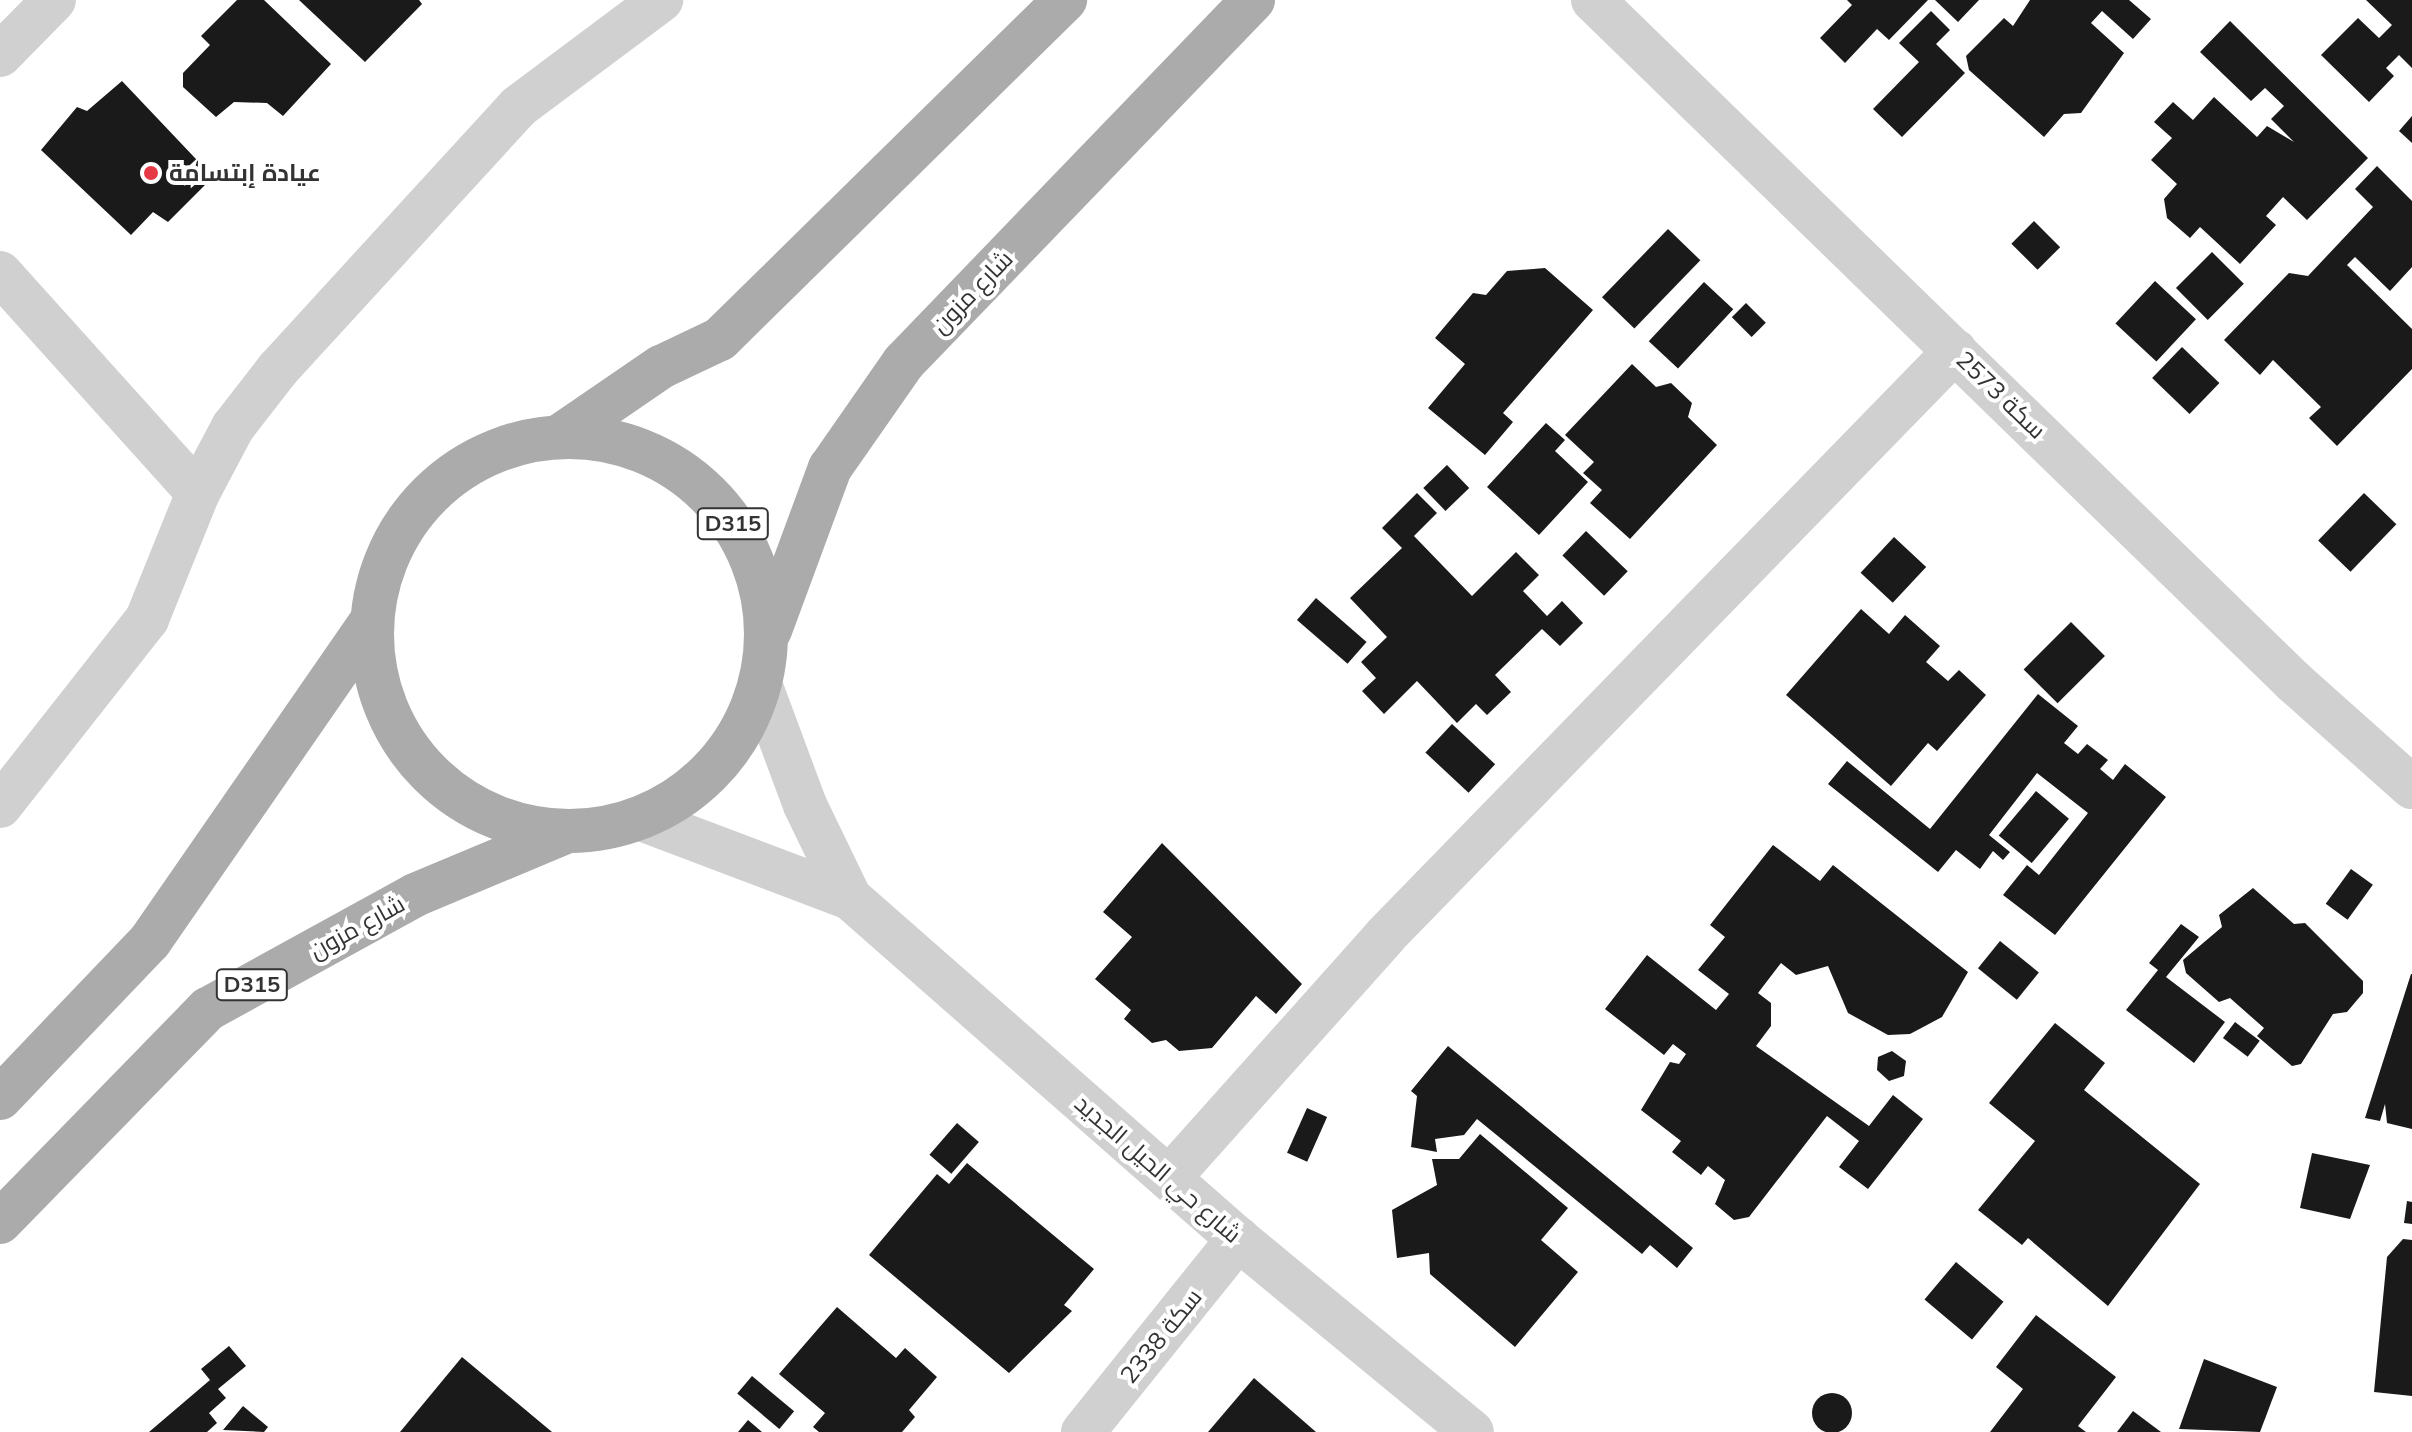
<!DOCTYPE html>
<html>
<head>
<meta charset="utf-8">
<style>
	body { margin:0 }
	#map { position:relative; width:2412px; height:1432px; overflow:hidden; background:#fff; font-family:Mulish,Cairo,sans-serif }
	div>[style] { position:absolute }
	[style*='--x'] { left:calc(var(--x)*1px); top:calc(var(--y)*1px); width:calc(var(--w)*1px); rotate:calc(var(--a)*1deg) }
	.building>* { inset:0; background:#1a1a1a; transform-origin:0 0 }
	.round { border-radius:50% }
	.minor>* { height:44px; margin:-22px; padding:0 22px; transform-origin:22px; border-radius:22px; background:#d0d0d0 }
	.major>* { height:44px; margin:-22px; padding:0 22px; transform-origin:22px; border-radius:22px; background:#ababab }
	.major>.ring { margin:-22px; padding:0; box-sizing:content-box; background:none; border:44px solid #ababab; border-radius:50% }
	.dots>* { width:22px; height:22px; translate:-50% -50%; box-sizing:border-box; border:4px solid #fff; border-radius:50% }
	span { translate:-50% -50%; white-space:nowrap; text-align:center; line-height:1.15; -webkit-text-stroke:8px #fff; paint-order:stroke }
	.shield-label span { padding:2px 6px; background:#fff; border:2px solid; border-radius:6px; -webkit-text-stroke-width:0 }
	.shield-label { font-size:22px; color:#333; font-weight:700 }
	.poi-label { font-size:24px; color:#333; font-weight:700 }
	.left { translate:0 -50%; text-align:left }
	.street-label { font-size:24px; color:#333 }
</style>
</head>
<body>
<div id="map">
	<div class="building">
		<div style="clip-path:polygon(237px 0,264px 0,331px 64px,283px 116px,267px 103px,234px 102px,216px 117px,183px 87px,183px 73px,210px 45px,201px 36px)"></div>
		<div style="clip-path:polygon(299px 0,419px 0,422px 4px,365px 62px)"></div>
		<div style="clip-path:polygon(1847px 0,1928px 0,1889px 40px,1877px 29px,1845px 63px,1820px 38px,1852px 5px)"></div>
		<div style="clip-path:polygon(1935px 0,1979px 0,1958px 22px)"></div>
		<div style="clip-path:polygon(2030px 0,2129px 0,2151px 19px,2133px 39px,2102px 11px,2091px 23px,2124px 53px,2081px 113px,2064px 114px,2044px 137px,1969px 70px,1966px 56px,2004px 18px,2013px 26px)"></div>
		<div style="clip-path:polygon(2366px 0,2412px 0,2412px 68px,2399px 55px,2386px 68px,2394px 76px,2369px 102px,2321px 55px,2358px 18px,2379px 38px,2392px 25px)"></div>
		<div style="clip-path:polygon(1931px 11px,1950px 30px,1936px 44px,1965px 73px,1902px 137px,1873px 109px,1919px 62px,1899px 43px)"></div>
		<div style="clip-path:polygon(2230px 21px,2368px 158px,2307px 220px,2283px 197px,2266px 216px,2276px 225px,2240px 264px,2200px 227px,2190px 238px,2167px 218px,2164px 199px,2177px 184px,2151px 160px,2172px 138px,2154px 122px,2173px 102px,2193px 120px,2214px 97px,2257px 137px,2267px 126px,2294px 142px,2271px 119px,2284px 106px,2265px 88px,2251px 101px,2200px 52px)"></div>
		<div style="clip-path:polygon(122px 81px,213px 177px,168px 222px,153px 212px,131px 235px,41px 150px,77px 107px,87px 111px)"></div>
		<div style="clip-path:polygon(2412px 116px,2412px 143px,2399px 131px)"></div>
		<div style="clip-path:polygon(2377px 166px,2412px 201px,2412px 267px,2390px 291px,2355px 257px,2347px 265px,2412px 329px,2412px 369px,2337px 446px,2309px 418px,2321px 407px,2273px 360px,2260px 375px,2224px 340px,2289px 273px,2308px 276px,2373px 207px,2355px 189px)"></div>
		<div style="left:2034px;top:221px;width:37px;height:32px;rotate:45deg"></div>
		<div style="left:1668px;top:229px;width:45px;height:95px;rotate:44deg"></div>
		<div style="left:2212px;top:252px;width:45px;height:51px;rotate:45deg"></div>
		<div style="clip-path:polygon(1545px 268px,1593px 310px,1503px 413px,1513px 422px,1485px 455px,1428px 408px,1465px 364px,1435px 338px,1473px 293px,1486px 295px,1507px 271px)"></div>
		<div style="left:2155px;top:281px;width:56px;height:58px;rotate:43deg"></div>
		<div style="left:1704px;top:282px;width:40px;height:81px;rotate:43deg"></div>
		<div style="left:1746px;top:303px;width:28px;height:20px;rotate:45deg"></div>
		<div style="left:2182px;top:347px;width:52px;height:43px;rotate:44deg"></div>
		<div style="clip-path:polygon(1632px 364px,1656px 387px,1671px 383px,1692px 403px,1688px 417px,1717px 445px,1630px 539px,1590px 503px,1602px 490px,1583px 473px,1594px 462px,1565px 435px)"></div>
		<div style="clip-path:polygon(1546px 423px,1565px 440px,1555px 451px,1588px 482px,1539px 535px,1487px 487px)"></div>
		<div style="left:1447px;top:465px;width:32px;height:33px;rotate:46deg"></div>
		<div style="clip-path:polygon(1417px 493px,1437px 513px,1414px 536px,1472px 596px,1516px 552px,1539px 575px,1523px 591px,1547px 616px,1562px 601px,1583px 623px,1560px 646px,1542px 629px,1495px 675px,1511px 692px,1487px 715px,1476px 704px,1457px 723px,1417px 681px,1384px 714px,1362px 691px,1376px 678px,1361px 662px,1387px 637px,1350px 598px,1402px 548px,1382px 528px)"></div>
		<div style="left:2364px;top:493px;width:45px;height:66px;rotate:44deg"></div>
		<div style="left:1586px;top:531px;width:58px;height:34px;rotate:44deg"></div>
		<div style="left:1894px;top:537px;width:44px;height:49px;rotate:43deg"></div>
		<div style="left:1316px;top:598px;width:67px;height:29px;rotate:41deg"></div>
		<div style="clip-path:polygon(1861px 609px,1889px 634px,1905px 615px,1940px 646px,1926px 662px,1948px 681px,1959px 670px,1986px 695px,1937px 751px,1928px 743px,1891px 786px,1786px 695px)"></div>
		<div style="left:2071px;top:622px;width:48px;height:67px;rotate:45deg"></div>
		<div style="clip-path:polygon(2038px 694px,2078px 726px,2064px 743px,2078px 754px,2087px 744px,2108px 760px,2100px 769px,2113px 780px,2125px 764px,2166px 797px,2055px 935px,2003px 895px,2027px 865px,2039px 875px,2088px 813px,2037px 773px,1989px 835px,2010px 852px,2003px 860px,1993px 851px,1980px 869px,1956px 850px,1938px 872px,1828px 784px,1847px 761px,1930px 829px)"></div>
		<div style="left:1452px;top:724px;width:59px;height:39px;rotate:43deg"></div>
		<div style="left:2036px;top:791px;width:43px;height:58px;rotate:40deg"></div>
		<div style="clip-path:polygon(1162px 843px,1302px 984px,1276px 1014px,1256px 996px,1212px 1048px,1179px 1051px,1166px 1040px,1152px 1043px,1124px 1019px,1131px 1010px,1095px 979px,1132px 937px,1103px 912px)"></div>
		<div style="clip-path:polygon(1773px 845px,1820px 881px,1833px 865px,1968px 972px,1942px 1017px,1910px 1034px,1888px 1035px,1848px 1013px,1828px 966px,1796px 975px,1781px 963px,1758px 993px,1771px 1003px,1771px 1026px,1756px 1046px,1869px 1126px,1893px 1095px,1923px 1119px,1868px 1189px,1839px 1167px,1859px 1141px,1827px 1116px,1749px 1217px,1734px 1220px,1715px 1204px,1725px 1180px,1708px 1166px,1701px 1175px,1672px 1152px,1681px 1141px,1641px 1110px,1670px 1062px,1679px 1064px,1686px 1054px,1673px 1044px,1664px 1055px,1605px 1009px,1647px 955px,1716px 1010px,1729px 994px,1698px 970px,1725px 937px,1710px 925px)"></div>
		<div style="left:2351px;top:869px;width:27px;height:43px;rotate:36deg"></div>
		<div style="clip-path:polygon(2253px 888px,2294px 924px,2305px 923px,2363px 981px,2363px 993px,2347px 1012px,2333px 1014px,2301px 1064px,2292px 1066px,2257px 1036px,2264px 1028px,2230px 998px,2219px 1002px,2186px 973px,2183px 960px,2222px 927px,2219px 915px)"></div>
		<div style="clip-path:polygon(2181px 924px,2199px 937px,2166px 977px,2225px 1022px,2194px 1063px,2126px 1010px,2158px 970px,2149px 963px)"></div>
		<div style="left:2000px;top:941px;width:50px;height:35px;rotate:39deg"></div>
		<div style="clip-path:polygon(2411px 974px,2412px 974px,2412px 1129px,2387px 1123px,2385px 1104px,2380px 1121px,2365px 1118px)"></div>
		<div style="left:2235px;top:1022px;width:31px;height:20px;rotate:37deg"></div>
		<div style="clip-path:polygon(2055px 1023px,2105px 1063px,2084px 1090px,2200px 1184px,2108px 1306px,2028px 1238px,2022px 1245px,1978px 1210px,2035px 1141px,1989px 1103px)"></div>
		<div style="clip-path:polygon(1448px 1046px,1693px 1248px,1677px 1268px,1650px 1245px,1642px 1254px,1477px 1119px,1464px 1135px,1435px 1139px,1437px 1152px,1411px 1147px,1417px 1096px,1411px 1091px)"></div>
		<div style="clip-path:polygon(1892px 1051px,1906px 1061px,1904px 1076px,1889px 1081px,1877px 1070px,1878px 1057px)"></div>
		<div style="left:1307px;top:1108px;width:22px;height:49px;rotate:24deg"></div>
		<div style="left:957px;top:1123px;width:29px;height:42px;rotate:41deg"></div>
		<div style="clip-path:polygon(1480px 1134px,1568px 1208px,1541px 1240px,1578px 1272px,1515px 1347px,1430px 1274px,1429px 1253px,1397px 1258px,1392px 1210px,1437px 1185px,1432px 1159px,1459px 1159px)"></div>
		<div style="clip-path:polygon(2312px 1153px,2370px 1165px,2350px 1219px,2300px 1208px)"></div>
		<div style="clip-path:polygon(967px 1163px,1094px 1269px,1064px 1305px,1072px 1311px,1009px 1373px,869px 1255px,937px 1174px,949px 1184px)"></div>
		<div style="clip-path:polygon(2407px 1201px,2412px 1202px,2412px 1224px,2404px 1223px)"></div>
		<div style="clip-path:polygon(2403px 1239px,2412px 1240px,2412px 1396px,2374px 1392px,2387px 1257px)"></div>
		<div style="left:1956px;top:1262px;width:62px;height:49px;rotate:40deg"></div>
		<div style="clip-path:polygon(837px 1307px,896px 1358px,905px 1348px,937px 1377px,909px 1410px,915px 1417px,902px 1432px,819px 1432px,813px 1427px,825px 1413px,779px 1374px)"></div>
		<div style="clip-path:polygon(2036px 1315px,2116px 1377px,2078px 1426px,2086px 1432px,1990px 1432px,2023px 1389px,1996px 1367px)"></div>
		<div style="clip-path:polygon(229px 1346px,246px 1366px,218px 1389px,226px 1398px,209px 1413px,217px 1423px,207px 1432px,149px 1432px,210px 1380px,201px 1369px)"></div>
		<div style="clip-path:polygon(462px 1357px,552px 1432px,400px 1432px)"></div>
		<div style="clip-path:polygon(2204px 1359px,2277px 1387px,2260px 1432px,2179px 1429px)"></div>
		<div style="left:752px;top:1376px;width:55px;height:23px;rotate:40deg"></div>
		<div style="clip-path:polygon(1254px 1378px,1316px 1432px,1208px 1432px)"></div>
		<div class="round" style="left:1812px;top:1393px;width:40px;height:40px"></div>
		<div style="clip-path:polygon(243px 1406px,268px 1427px,264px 1432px,223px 1430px)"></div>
		<div style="clip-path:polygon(2133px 1411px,2161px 1432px,2117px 1432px)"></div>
		<div style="clip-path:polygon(748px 1420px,762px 1432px,738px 1432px)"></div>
	</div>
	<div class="minor">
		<div style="--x:1593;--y:0;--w:978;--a:44.21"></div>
		<div style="--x:2294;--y:682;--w:158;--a:41.7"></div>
		<div style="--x:0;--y:55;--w:77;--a:-45.5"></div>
		<div style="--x:0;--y:273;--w:296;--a:48"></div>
		<div style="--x:760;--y:684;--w:129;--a:69.6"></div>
		<div style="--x:805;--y:805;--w:103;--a:64.2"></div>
		<div style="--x:0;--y:806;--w:238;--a:-51.8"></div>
		<div style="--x:147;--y:619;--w:136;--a:-68"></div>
		<div style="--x:198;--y:493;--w:75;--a:-62.1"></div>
		<div style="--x:233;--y:427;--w:73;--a:-52.2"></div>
		<div style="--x:278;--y:369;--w:355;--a:-47.5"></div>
		<div style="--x:518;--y:107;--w:179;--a:-36.8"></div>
		<div style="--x:641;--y:819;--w:223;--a:20.7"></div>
		<div style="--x:850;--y:898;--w:517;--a:41.31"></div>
		<div style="--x:1238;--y:1239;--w:303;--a:39.5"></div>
		<div style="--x:1169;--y:1178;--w:324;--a:-48.2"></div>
		<div style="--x:1385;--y:936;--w:817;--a:-45.74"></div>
		<div style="--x:1083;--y:1432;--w:248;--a:-51.2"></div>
	</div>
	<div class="major">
		<div style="--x:563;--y:434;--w:119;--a:-34.4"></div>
		<div style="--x:661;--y:367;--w:65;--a:-25.4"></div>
		<div style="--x:720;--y:339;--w:484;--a:-44.5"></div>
		<div class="ring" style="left:372px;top:437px;width:350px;height:350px"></div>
		<div style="--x:770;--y:630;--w:173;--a:-69.7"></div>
		<div style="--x:830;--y:468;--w:129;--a:-55.1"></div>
		<div style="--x:904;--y:362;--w:503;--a:-46.05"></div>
		<div style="--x:0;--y:1098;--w:217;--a:-46.3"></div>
		<div style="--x:150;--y:941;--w:387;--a:-55.3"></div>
		<div style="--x:0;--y:1222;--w:298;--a:-45.7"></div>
		<div style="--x:208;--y:1009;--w:236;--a:-28.8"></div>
		<div style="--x:415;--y:895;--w:160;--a:-22.7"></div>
	</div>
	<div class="dots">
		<div style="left:151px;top:173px;background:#e63946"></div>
	</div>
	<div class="shield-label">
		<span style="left:733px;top:524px">D315</span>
		<span style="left:252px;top:985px">D315</span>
	</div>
	<div class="poi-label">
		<span class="left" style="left:169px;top:173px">عيادة إبتسامة</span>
	</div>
	<div class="street-label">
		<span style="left:972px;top:292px;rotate:-46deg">شارع مزون</span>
		<span style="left:2001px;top:395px;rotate:44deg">سكة 2573</span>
		<span style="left:357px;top:927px;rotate:-29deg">شارع مزون</span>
		<span style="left:1158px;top:1169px;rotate:41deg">شارع حي الحيل الجديد</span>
		<span style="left:1161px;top:1336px;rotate:-51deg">سكة 2338</span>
	</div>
</div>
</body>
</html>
